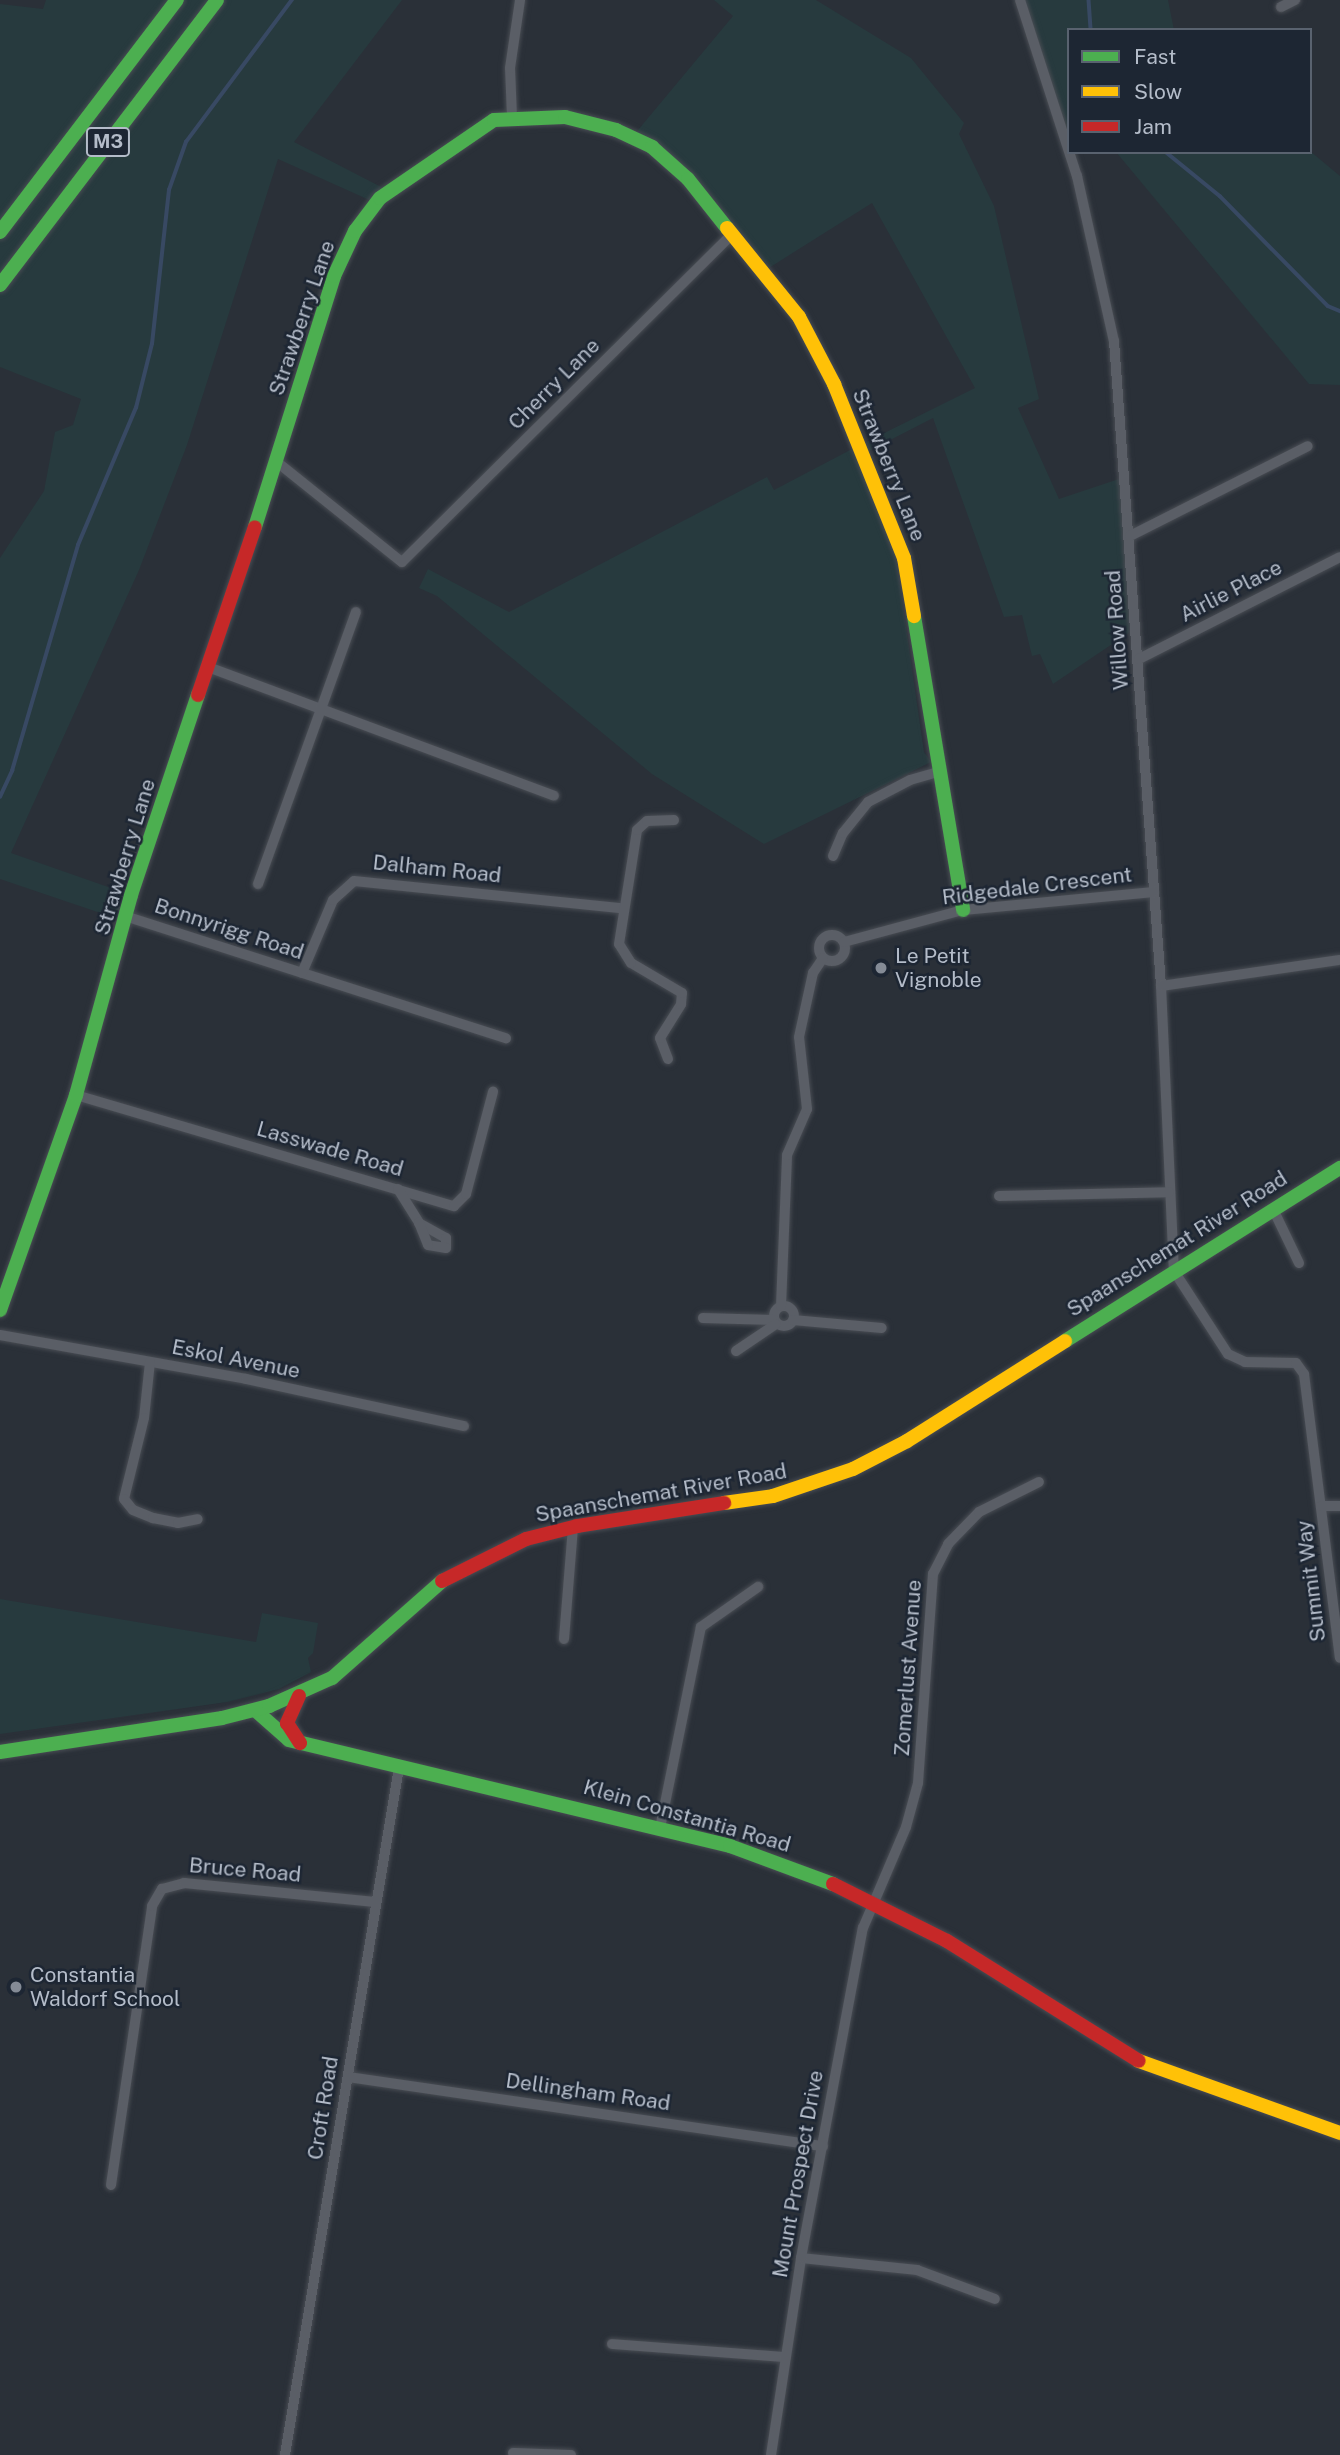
<!DOCTYPE html>
<html>
<head>
<meta charset="utf-8">
<style>
	body { margin:0 }
	#map { position:relative; width:1340px; height:2455px; overflow:hidden; background:#2a3038; font-family:"Public Sans",sans-serif }
	div>[style] { position:absolute }
	[style*='--x'] { left:calc(var(--x)*1px); top:calc(var(--y)*1px); width:calc(var(--w)*1px); rotate:calc(var(--a)*1deg) }
	.green>* { inset:0; background:#273a3e }
	.stream>* { height:3.5px; margin:-1.75px; padding:0 1.75px; transform-origin:1.75px; border-radius:1.75px; background:#384963 }
	.roads { filter:drop-shadow(0 0 2px #484c53) drop-shadow(0 0 2px #484c53) }
	.street>* { height:10px; margin:-5px; padding:0 5px; transform-origin:5px; border-radius:5px; background:#5a5e66 }
	.street>.ring { margin:-5px; padding:0; box-sizing:content-box; background:none; border:10px solid #5a5e66; border-radius:50% }
	.fast>* { height:14px; margin:-7px; padding:0 7px; transform-origin:7px; border-radius:7px; background:#4caf50 }
	.slow>* { height:14px; margin:-7px; padding:0 7px; transform-origin:7px; border-radius:7px; background:#ffc107 }
	.jam>* { height:14px; margin:-7px; padding:0 7px; transform-origin:7px; border-radius:7px; background:#c62828 }
	.dots>* { width:19px; height:19px; translate:-50% -50%; box-sizing:border-box; border:4px solid #1d2633; border-radius:50% }
	span { translate:-50% -50%; white-space:nowrap; text-align:center; line-height:1.15; -webkit-text-stroke:5px #1d2633; paint-order:stroke }
	.shield-label span { padding:2px 5px; background:#1d2633; border:2px solid; border-radius:5px; -webkit-text-stroke-width:0 }
	.shield-label { font-size:19px; color:#b4bcc9; font-weight:700 }
	.street-label { font-size:21px; color:#b4bcc9 }
	.poi-label { font-size:21px; color:#b4bcc9 }
	.left { translate:0 -50%; text-align:left }
	.legend { position:absolute; left:1067px; top:28px; width:245px; height:126px; box-sizing:border-box; background:#1d2633; border:2px solid #59626f; margin:0; padding:9px 12px; list-style:none; font-size:21px; color:#b4bcc9 }
	.legend li { display:flex; align-items:center; gap:14px; height:35px }
	.legend b { width:35px; border:2px solid #59626f }
</style>
</head>
<body>
<div id="map">
	<div class="green">
		<div style="clip-path:polygon(46px 0,402px 0,294px 142px,389px 191px,376px 203px,278px 159px,187px 445px,139px 570px,11px 853px,131px 895px,127px 922px,0 879px,0 558px,44px 491px,55px 432px,73px 425px,81px 399px,0 367px,0 4px,43px 9px)"></div>
		<div style="clip-path:polygon(714px 0,816px 0,911px 58px,964px 123px,959px 134px,994px 206px,1039px 399px,1018px 408px,1059px 499px,1125px 477px,1136px 628px,1053px 684px,1040px 654px,1032px 656px,1022px 615px,1004px 617px,933px 418px,863px 454px,860px 445px,975px 388px,872px 203px,764px 271px,688px 179px,633px 136px,733px 16px)"></div>
		<div style="clip-path:polygon(1020px 0,1168px 0,1174px 30px,1069px 30px,1069px 128px,1061px 131px)"></div>
		<div style="clip-path:polygon(1310px 151px,1340px 176px,1340px 385px,1309px 384px,1116px 152px)"></div>
		<div style="clip-path:polygon(854px 448px,894px 545px,924px 752px,931px 762px,764px 844px,652px 774px,437px 596px,419px 588px,428px 569px,509px 612px,767px 477px,774px 490px)"></div>
		<div style="clip-path:polygon(0 1599px,256px 1642px,262px 1613px,318px 1623px,313px 1653px,308px 1658px,311px 1672px,279px 1689px,227px 1702px,0 1734px)"></div>
	</div>
	<div class="stream">
		<div style="--x:1089;--y:0;--w:30;--a:86"></div>
		<div style="--x:1166;--y:152;--w:70;--a:39.2"></div>
		<div style="--x:1220;--y:196;--w:154;--a:45.5"></div>
		<div style="--x:1328;--y:306;--w:13;--a:23"></div>
		<div style="--x:0;--y:797;--w:29;--a:-65"></div>
		<div style="--x:12;--y:771;--w:235;--a:-73.7"></div>
		<div style="--x:78;--y:545;--w:149;--a:-67.1"></div>
		<div style="--x:136;--y:408;--w:66;--a:-76"></div>
		<div style="--x:152;--y:344;--w:155;--a:-83.7"></div>
		<div style="--x:169;--y:190;--w:51;--a:-70.5"></div>
		<div style="--x:186;--y:142;--w:177;--a:-53.3"></div>
	</div>
	<div class="roads">
		<div class="street">
			<div style="--x:1020;--y:0;--w:185;--a:72.1"></div>
			<div style="--x:1077;--y:176;--w:169;--a:77.4"></div>
			<div style="--x:1114;--y:341;--w:647;--a:85.83"></div>
			<div style="--x:1161;--y:986;--w:285;--a:87.4"></div>
			<div style="--x:1174;--y:1271;--w:99;--a:57"></div>
			<div style="--x:1228;--y:1354;--w:19;--a:25"></div>
			<div style="--x:1245;--y:1362;--w:51;--a:1.1"></div>
			<div style="--x:1296;--y:1363;--w:14;--a:54"></div>
			<div style="--x:1304;--y:1374;--w:286;--a:82.8"></div>
			<div style="--x:1281;--y:7;--w:16;--a:-27"></div>
			<div style="--x:512;--y:117;--w:49;--a:-92.3"></div>
			<div style="--x:510;--y:68;--w:69;--a:-81.6"></div>
			<div style="--x:277;--y:462;--w:160;--a:38.7"></div>
			<div style="--x:402;--y:562;--w:467;--a:-44.8"></div>
			<div style="--x:1130;--y:536;--w:199;--a:-26.8"></div>
			<div style="--x:1139;--y:659;--w:225;--a:-26.9"></div>
			<div style="--x:208;--y:667;--w:369;--a:20.4"></div>
			<div style="--x:833;--y:856;--w:25;--a:-67"></div>
			<div style="--x:843;--y:833;--w:40;--a:-51"></div>
			<div style="--x:868;--y:802;--w:47;--a:-27.6"></div>
			<div style="--x:910;--y:780;--w:29;--a:-16"></div>
			<div style="--x:258;--y:884;--w:289;--a:-70.2"></div>
			<div style="--x:128;--y:917;--w:397;--a:17.8"></div>
			<div class="ring" style="left:819px;top:935px;width:16px;height:16px"></div>
			<div style="--x:844;--y:942;--w:123;--a:-15.1"></div>
			<div style="--x:963;--y:910;--w:192;--a:-5.4"></div>
			<div style="--x:302;--y:973;--w:79;--a:-67"></div>
			<div style="--x:333;--y:900;--w:28;--a:-42"></div>
			<div style="--x:354;--y:881;--w:269;--a:5.8"></div>
			<div style="--x:1161;--y:986;--w:181;--a:-8.3"></div>
			<div style="--x:668;--y:1059;--w:22;--a:-111"></div>
			<div style="--x:660;--y:1038;--w:40;--a:-58"></div>
			<div style="--x:681;--y:1004;--w:11;--a:-85"></div>
			<div style="--x:682;--y:993;--w:59;--a:-149.5"></div>
			<div style="--x:631;--y:963;--w:22;--a:-122"></div>
			<div style="--x:619;--y:944;--w:115;--a:-81"></div>
			<div style="--x:637;--y:830;--w:13;--a:-42"></div>
			<div style="--x:647;--y:821;--w:27;--a:-2"></div>
			<div style="--x:76;--y:1095;--w:394;--a:16.4"></div>
			<div style="--x:454;--y:1206;--w:17;--a:-45"></div>
			<div style="--x:466;--y:1194;--w:106;--a:-75.2"></div>
			<div style="--x:398;--y:1189;--w:40;--a:58"></div>
			<div style="--x:419;--y:1223;--w:31;--a:29"></div>
			<div style="--x:446;--y:1238;--w:10;--a:90"></div>
			<div style="--x:446;--y:1248;--w:18;--a:-171"></div>
			<div style="--x:428;--y:1245;--w:24;--a:-112"></div>
			<div style="--x:999;--y:1196;--w:170;--a:-1.3"></div>
			<div style="--x:1273;--y:1209;--w:60;--a:64.3"></div>
			<div class="ring" style="left:774px;top:1306px;width:10px;height:10px"></div>
			<div style="--x:781;--y:1306;--w:151;--a:-87.7"></div>
			<div style="--x:787;--y:1155;--w:50;--a:-66.5"></div>
			<div style="--x:807;--y:1109;--w:72;--a:-96.3"></div>
			<div style="--x:799;--y:1037;--w:66;--a:-77.7"></div>
			<div style="--x:813;--y:973;--w:18;--a:-56"></div>
			<div style="--x:703;--y:1318;--w:71;--a:1.6"></div>
			<div style="--x:793;--y:1320;--w:89;--a:5.1"></div>
			<div style="--x:0;--y:1335;--w:250;--a:10.1"></div>
			<div style="--x:246;--y:1379;--w:223;--a:12.2"></div>
			<div style="--x:736;--y:1351;--w:48;--a:-34"></div>
			<div style="--x:150;--y:1362;--w:56;--a:96.1"></div>
			<div style="--x:144;--y:1418;--w:83;--a:103.9"></div>
			<div style="--x:124;--y:1499;--w:14;--a:51"></div>
			<div style="--x:133;--y:1510;--w:22;--a:22"></div>
			<div style="--x:153;--y:1518;--w:25;--a:11"></div>
			<div style="--x:178;--y:1523;--w:20;--a:-11"></div>
			<div style="--x:1321;--y:1506;--w:19;--a:0"></div>
			<div style="--x:564;--y:1639;--w:112;--a:-85.4"></div>
			<div style="--x:660;--y:1828;--w:205;--a:-78.5"></div>
			<div style="--x:701;--y:1627;--w:70;--a:-35.1"></div>
			<div style="--x:348;--y:2077;--w:480;--a:8.3"></div>
			<div style="--x:111;--y:2185;--w:282;--a:-81.6"></div>
			<div style="--x:152;--y:1906;--w:20;--a:-60"></div>
			<div style="--x:162;--y:1889;--w:23;--a:-15"></div>
			<div style="--x:184;--y:1883;--w:192;--a:5.7"></div>
			<div style="--x:801;--y:2258;--w:117;--a:5.9"></div>
			<div style="--x:917;--y:2270;--w:83;--a:20.4"></div>
			<div style="--x:612;--y:2344;--w:174;--a:4.3"></div>
			<div style="--x:513;--y:2453;--w:58;--a:2"></div>
			<div style="--x:285;--y:2455;--w:697;--a:-80.59"></div>
			<div style="--x:771;--y:2455;--w:199;--a:-81.3"></div>
			<div style="--x:801;--y:2258;--w:336;--a:-79.4"></div>
			<div style="--x:863;--y:1928;--w:110;--a:-66.9"></div>
			<div style="--x:906;--y:1827;--w:46;--a:-74.7"></div>
			<div style="--x:918;--y:1783;--w:210;--a:-85.9"></div>
			<div style="--x:933;--y:1574;--w:34;--a:-63"></div>
			<div style="--x:948;--y:1544;--w:45;--a:-45.9"></div>
			<div style="--x:979;--y:1512;--w:67;--a:-26.6"></div>
		</div>
		<div class="fast">
			<div style="--x:0;--y:232;--w:292;--a:-52.7"></div>
			<div style="--x:0;--y:285;--w:358;--a:-52.7"></div>
			<div style="--x:255;--y:527;--w:263;--a:-72.5"></div>
			<div style="--x:334;--y:276;--w:50;--a:-65"></div>
			<div style="--x:355;--y:231;--w:41;--a:-52.9"></div>
			<div style="--x:380;--y:198;--w:138;--a:-34.4"></div>
			<div style="--x:494;--y:120;--w:71;--a:-2.4"></div>
			<div style="--x:565;--y:117;--w:53;--a:14.3"></div>
			<div style="--x:616;--y:130;--w:40;--a:25"></div>
			<div style="--x:652;--y:147;--w:48;--a:41.6"></div>
			<div style="--x:688;--y:179;--w:63;--a:51.5"></div>
			<div style="--x:914;--y:616;--w:298;--a:80.5"></div>
			<div style="--x:0;--y:1310;--w:228;--a:-70.5"></div>
			<div style="--x:76;--y:1095;--w:207;--a:-74.6"></div>
			<div style="--x:131;--y:895;--w:211;--a:-71.5"></div>
			<div style="--x:1065;--y:1341;--w:325;--a:-32.2"></div>
			<div style="--x:255;--y:1710;--w:45;--a:41.4"></div>
			<div style="--x:289;--y:1740;--w:454;--a:13.5"></div>
			<div style="--x:730;--y:1846;--w:110;--a:20.3"></div>
			<div style="--x:0;--y:1752;--w:225;--a:-8.7"></div>
			<div style="--x:222;--y:1718;--w:49;--a:-14.3"></div>
			<div style="--x:269;--y:1706;--w:69;--a:-24"></div>
			<div style="--x:332;--y:1678;--w:147;--a:-41.4"></div>
		</div>
		<div class="slow">
			<div style="--x:727;--y:228;--w:114;--a:51"></div>
			<div style="--x:799;--y:317;--w:76;--a:62.4"></div>
			<div style="--x:834;--y:384;--w:188;--a:68.1"></div>
			<div style="--x:904;--y:558;--w:59;--a:80.2"></div>
			<div style="--x:724;--y:1503;--w:49;--a:-8.1"></div>
			<div style="--x:773;--y:1496;--w:84;--a:-18.6"></div>
			<div style="--x:853;--y:1469;--w:61;--a:-27.4"></div>
			<div style="--x:907;--y:1441;--w:187;--a:-32.3"></div>
			<div style="--x:1139;--y:2061;--w:214;--a:19.7"></div>
		</div>
		<div class="jam">
			<div style="--x:198;--y:695;--w:177;--a:-71.3"></div>
			<div style="--x:442;--y:1581;--w:94;--a:-26.6"></div>
			<div style="--x:526;--y:1539;--w:53;--a:-14.3"></div>
			<div style="--x:577;--y:1526;--w:149;--a:-8.9"></div>
			<div style="--x:299;--y:1696;--w:30;--a:114"></div>
			<div style="--x:287;--y:1723;--w:24;--a:57"></div>
			<div style="--x:833;--y:1884;--w:127;--a:26.6"></div>
			<div style="--x:947;--y:1941;--w:226;--a:32"></div>
		</div>
	</div>
	<div class="dots">
		<div style="left:881px;top:968px;background:#848b96"></div>
		<div style="left:16px;top:1987px;background:#848b96"></div>
	</div>
	<div class="shield-label">
		<span style="left:108px;top:142px">M3</span>
	</div>
	<div class="street-label">
		<span style="left:302px;top:318px;rotate:-71deg">Strawberry Lane</span>
		<span style="left:554px;top:384px;rotate:-45deg">Cherry Lane</span>
		<span style="left:889px;top:465px;rotate:68deg">Strawberry Lane</span>
		<span style="left:1231px;top:591px;rotate:-27deg">Airlie Place</span>
		<span style="left:1117px;top:630px;rotate:-94deg">Willow Road</span>
		<span style="left:125px;top:857px;rotate:-73deg">Strawberry Lane</span>
		<span style="left:437px;top:869px;rotate:6deg">Dalham Road</span>
		<span style="left:1037px;top:886px;rotate:-7deg">Ridgedale Crescent</span>
		<span style="left:229px;top:929px;rotate:18deg">Bonnyrigg Road</span>
		<span style="left:330px;top:1149px;rotate:16deg">Lasswade Road</span>
		<span style="left:1177px;top:1244px;rotate:-32deg">Spaanschemat River Road</span>
		<span style="left:236px;top:1359px;rotate:11deg">Eskol Avenue</span>
		<span style="left:661px;top:1493px;rotate:-10deg">Spaanschemat River Road</span>
		<span style="left:1311px;top:1581px;rotate:-97deg">Summit Way</span>
		<span style="left:908px;top:1668px;rotate:-86deg">Zomerlust Avenue</span>
		<span style="left:687px;top:1816px;rotate:16deg">Klein Constantia Road</span>
		<span style="left:245px;top:1870px;rotate:5deg">Bruce Road</span>
		<span style="left:588px;top:2092px;rotate:8deg">Dellingham Road</span>
		<span style="left:323px;top:2108px;rotate:-81deg">Croft Road</span>
		<span style="left:798px;top:2174px;rotate:-80deg">Mount Prospect Drive</span>
	</div>
	<div class="poi-label">
		<span class="left" style="left:895px;top:968px">Le Petit<br>Vignoble</span>
		<span class="left" style="left:30px;top:1987px">Constantia<br>Waldorf School</span>
	</div>
	<ul class="legend">
	<li><b style="height:9px;background:#4caf50"></b>Fast</li>
	<li><b style="height:9px;background:#ffc107"></b>Slow</li>
	<li><b style="height:9px;background:#c62828"></b>Jam</li>
	</ul>
</div>
</body>
</html>
